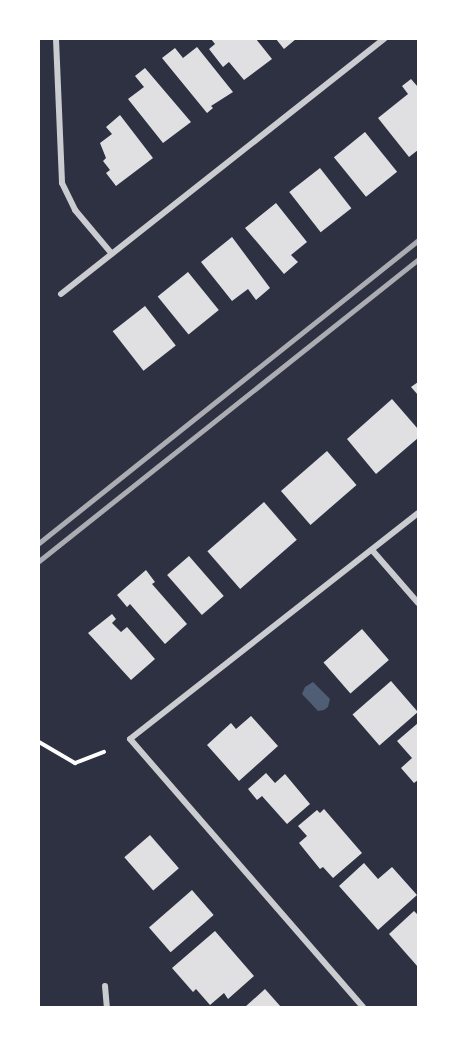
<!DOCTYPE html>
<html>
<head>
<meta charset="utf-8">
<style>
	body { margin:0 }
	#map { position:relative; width:457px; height:1046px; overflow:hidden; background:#2d3142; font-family:"Archivo Narrow",sans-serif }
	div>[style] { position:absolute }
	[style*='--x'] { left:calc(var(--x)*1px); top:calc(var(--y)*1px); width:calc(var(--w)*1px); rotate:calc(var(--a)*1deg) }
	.water>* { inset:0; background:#4f5d75 }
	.building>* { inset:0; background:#e0e0e3; transform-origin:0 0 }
	.path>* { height:4px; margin:-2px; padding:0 2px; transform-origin:2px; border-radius:2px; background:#fff }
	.minor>* { height:6px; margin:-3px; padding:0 3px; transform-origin:3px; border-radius:3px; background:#caccd0 }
	.rail>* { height:4.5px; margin:-2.25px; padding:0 2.25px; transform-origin:2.25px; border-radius:2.25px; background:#abadb3 }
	span { translate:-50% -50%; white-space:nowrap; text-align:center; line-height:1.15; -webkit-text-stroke:6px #fff; paint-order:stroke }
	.frame { position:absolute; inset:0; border:40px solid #fff; pointer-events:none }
</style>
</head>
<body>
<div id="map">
	<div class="water">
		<div style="clip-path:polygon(313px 682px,330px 699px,328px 707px,324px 710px,318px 711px,302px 694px,305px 687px)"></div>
	</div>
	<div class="building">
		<div style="clip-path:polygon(211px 39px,256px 39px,272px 59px,244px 80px,229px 62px,223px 67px,209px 49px,215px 44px)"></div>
		<div style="clip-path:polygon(276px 39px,296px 39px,284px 49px)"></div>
		<div style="clip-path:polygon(197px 47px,233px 92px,211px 106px,213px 108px,207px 113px,162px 58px,175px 48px,183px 58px)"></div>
		<div style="clip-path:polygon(145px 68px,191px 122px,163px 143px,128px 99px,144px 87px,135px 76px)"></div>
		<div style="clip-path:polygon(411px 79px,418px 87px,418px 150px,409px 157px,378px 118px,408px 94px,402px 86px)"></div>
		<div style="clip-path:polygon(120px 115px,153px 158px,116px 186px,106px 173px,110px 170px,103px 161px,106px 158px,100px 143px,112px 134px,106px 127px)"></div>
		<div style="left:365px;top:132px;width:51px;height:40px;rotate:51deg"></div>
		<div style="left:320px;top:168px;width:51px;height:39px;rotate:52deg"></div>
		<div style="clip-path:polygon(276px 203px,307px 242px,291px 255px,298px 262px,284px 274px,245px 228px)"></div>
		<div style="clip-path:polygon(232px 237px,270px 288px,256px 300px,248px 289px,232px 301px,201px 262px)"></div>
		<div style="left:188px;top:272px;width:49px;height:39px;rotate:51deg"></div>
		<div style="left:145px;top:306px;width:50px;height:41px;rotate:52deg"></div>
		<div style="clip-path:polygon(418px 382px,418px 395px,411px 387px)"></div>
		<div style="clip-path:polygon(392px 399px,418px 429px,418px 438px,376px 474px,347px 439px)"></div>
		<div style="left:327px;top:451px;width:45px;height:61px;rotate:49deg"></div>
		<div style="left:264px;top:502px;width:50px;height:75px;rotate:49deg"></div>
		<div style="left:189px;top:556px;width:53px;height:29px;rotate:49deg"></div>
		<div style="clip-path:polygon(146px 570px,155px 582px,152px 584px,187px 624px,165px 644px,130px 604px,127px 607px,117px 595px)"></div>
		<div style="clip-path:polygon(112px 614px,116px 619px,112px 623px,121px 632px,127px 627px,155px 659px,131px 680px,88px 633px)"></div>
		<div style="left:362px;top:629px;width:41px;height:51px;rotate:49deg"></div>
		<div style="left:391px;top:681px;width:41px;height:51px;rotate:49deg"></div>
		<div style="clip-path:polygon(251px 716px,278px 746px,239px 781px,207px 745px,231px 723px,236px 729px)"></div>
		<div style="clip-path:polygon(418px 723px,418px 780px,414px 783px,401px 768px,412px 758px,397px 741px)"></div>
		<div style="clip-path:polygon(266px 773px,275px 783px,285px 774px,310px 804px,287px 824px,262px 796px,257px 800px,248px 789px)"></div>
		<div style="clip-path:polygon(324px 809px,362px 853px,333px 878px,323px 867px,320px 869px,299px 843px,307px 836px,298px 826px,317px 810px,320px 813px)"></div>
		<div style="left:150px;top:835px;width:44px;height:34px;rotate:49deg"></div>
		<div style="clip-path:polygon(364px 863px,378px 879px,392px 867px,417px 895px,378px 930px,339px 886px)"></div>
		<div style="left:192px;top:890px;width:33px;height:57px;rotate:49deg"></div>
		<div style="clip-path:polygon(414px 911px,418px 915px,418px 967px,389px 934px)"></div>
		<div style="clip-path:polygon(215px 931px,254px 976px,228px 999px,224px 993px,210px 1005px,196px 989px,193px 992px,172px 968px)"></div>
		<div style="clip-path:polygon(265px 989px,281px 1007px,245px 1007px)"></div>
	</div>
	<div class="path">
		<div style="--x:39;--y:742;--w:42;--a:30.3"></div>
		<div style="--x:75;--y:763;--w:31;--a:-21"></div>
	</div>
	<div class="minor">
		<div style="--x:56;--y:39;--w:144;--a:87.6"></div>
		<div style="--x:62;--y:183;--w:30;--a:64"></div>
		<div style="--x:75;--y:210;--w:57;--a:49.9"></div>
		<div style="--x:61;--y:294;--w:412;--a:-38.3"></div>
		<div style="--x:372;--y:550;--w:70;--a:49"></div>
		<div style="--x:105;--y:986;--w:21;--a:85"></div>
		<div style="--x:363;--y:1007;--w:355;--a:-131"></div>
		<div style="--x:130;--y:739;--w:366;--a:-38.1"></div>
	</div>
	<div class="rail">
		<div style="--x:39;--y:543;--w:485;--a:-38.6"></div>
		<div style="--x:39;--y:561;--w:484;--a:-38.5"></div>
	</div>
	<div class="frame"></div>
</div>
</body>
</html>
